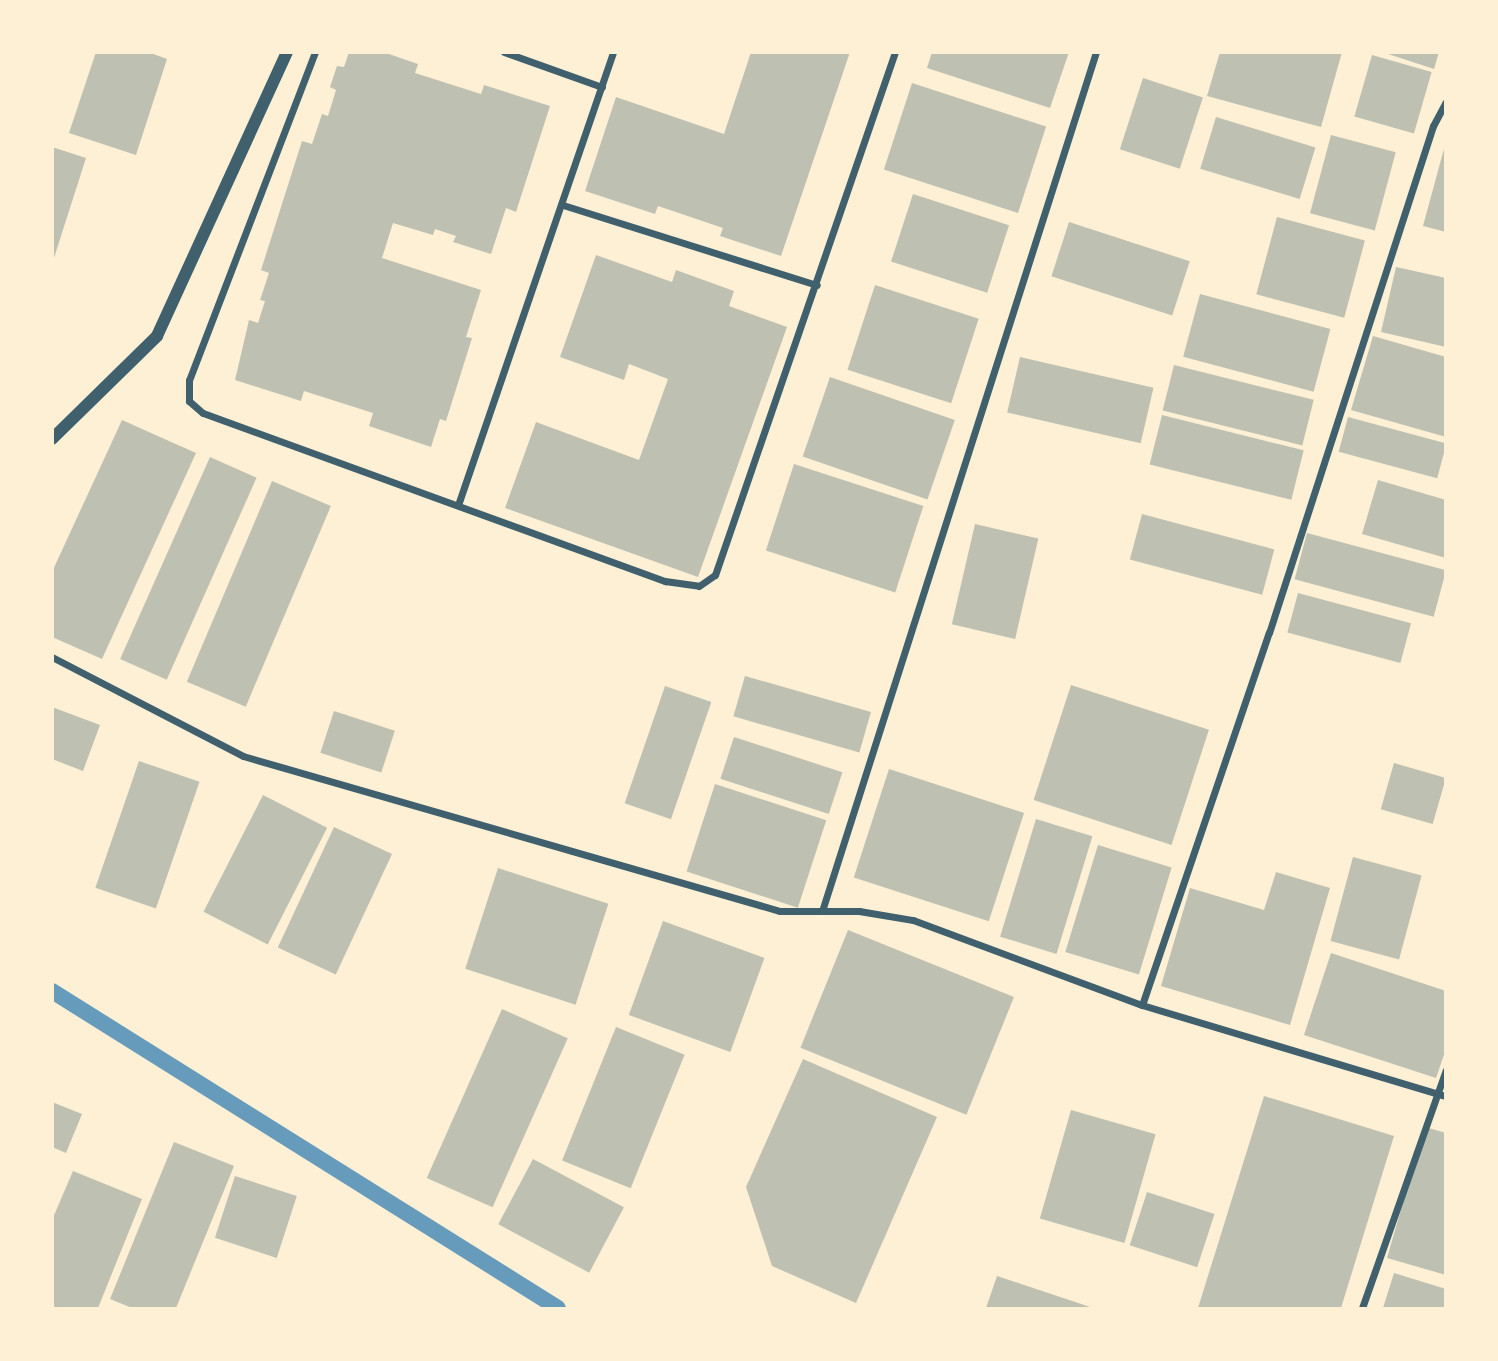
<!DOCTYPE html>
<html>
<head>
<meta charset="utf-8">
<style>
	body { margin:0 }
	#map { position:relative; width:1498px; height:1361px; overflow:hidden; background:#fdf0d5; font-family:Arial,sans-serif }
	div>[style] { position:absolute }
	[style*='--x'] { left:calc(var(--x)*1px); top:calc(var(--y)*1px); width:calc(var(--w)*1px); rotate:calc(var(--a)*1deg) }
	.stream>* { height:16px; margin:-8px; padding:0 8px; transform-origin:8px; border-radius:8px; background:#669bbc }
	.building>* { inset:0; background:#bec0b2; transform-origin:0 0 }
	.minor>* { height:7px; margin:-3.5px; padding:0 3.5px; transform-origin:3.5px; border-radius:3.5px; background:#3f606c }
	.tertiary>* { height:12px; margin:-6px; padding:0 6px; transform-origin:6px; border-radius:6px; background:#3f606c }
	span { translate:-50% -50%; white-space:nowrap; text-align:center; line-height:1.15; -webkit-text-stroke:5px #fdf0d5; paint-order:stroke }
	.frame { position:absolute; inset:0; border:54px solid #fdf0d5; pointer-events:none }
</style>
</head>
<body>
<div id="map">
	<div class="stream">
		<div style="--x:52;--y:991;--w:597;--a:32.07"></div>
	</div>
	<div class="building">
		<div style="clip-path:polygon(96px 52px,148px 52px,167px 59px,136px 155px,69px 133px)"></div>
		<div style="clip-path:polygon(349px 52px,383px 52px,418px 64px,415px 73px,481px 94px,484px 85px,550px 106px,516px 212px,506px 208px,491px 254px,453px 242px,456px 236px,435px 229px,433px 235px,393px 223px,382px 258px,481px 290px,466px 337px,472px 338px,446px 421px,440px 419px,431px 447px,369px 426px,373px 413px,304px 391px,301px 401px,235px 380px,249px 320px,258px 323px,265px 301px,260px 300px,269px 273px,261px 270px,302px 141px,312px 144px,322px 114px,328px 116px,336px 90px,330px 87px,337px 66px,344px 67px)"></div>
		<div style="clip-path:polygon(751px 52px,850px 52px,781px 256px,720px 236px,723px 228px,658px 206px,655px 214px,585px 191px,616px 97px,724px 134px)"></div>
		<div style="clip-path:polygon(932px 52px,1069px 52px,1050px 108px,927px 68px)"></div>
		<div style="clip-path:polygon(1220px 52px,1342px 52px,1321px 127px,1207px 96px)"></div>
		<div style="clip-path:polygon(1382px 52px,1439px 52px,1434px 69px)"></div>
		<div style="left:1372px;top:55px;width:62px;height:64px;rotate:16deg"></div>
		<div style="left:1143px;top:78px;width:63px;height:75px;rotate:18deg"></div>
		<div style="left:912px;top:83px;width:141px;height:91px;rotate:18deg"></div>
		<div style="left:1216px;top:117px;width:104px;height:54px;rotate:17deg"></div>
		<div style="left:1331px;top:135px;width:67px;height:81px;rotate:15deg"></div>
		<div style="clip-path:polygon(1445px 145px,1446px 145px,1446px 232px,1423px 226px)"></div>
		<div style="clip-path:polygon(52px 147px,86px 158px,53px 261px,52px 261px)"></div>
		<div style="left:913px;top:194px;width:101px;height:71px;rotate:18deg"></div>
		<div style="left:1277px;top:217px;width:91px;height:80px;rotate:15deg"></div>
		<div style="left:1069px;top:222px;width:127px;height:57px;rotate:18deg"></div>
		<div style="clip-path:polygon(596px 255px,672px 282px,676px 270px,734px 291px,729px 306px,787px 327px,698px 577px,505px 508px,536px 422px,639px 460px,668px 379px,629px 364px,624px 380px,560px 357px)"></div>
		<div style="clip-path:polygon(1396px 267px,1446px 278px,1446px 347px,1381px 332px)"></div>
		<div style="left:875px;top:285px;width:109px;height:89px;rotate:18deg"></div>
		<div style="left:1200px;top:294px;width:135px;height:65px;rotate:15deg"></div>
		<div style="clip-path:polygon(1373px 336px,1446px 357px,1446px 437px,1351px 410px)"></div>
		<div style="left:1020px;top:357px;width:137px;height:57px;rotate:13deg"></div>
		<div style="left:1174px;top:365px;width:144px;height:47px;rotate:14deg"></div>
		<div style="left:830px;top:377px;width:132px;height:84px;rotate:19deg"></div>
		<div style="left:1162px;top:415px;width:146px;height:51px;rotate:14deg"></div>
		<div style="left:1348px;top:417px;width:102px;height:36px;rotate:15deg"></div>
		<div style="clip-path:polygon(122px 420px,196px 453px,102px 659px,52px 637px,52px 572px)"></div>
		<div style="left:210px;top:457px;width:51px;height:221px;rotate:24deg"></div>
		<div style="left:794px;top:464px;width:136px;height:91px;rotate:18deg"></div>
		<div style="clip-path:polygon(1378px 480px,1446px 500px,1446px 558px,1362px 534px)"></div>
		<div style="left:272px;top:481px;width:64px;height:218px;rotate:23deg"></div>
		<div style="left:1142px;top:514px;width:137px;height:47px;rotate:15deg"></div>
		<div style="left:975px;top:524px;width:65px;height:103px;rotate:13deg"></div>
		<div style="left:1307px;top:533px;width:144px;height:48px;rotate:15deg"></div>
		<div style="left:1298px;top:593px;width:117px;height:41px;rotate:15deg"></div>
		<div style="left:745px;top:676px;width:131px;height:42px;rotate:16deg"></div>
		<div style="left:1071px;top:685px;width:145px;height:121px;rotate:18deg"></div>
		<div style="left:665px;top:686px;width:49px;height:124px;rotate:19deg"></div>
		<div style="clip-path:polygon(52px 707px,100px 725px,83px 771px,52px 759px)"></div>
		<div style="left:334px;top:711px;width:64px;height:44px;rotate:18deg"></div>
		<div style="left:734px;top:737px;width:114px;height:44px;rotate:18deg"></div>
		<div style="left:139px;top:761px;width:64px;height:134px;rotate:19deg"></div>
		<div style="left:1394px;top:763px;width:54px;height:48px;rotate:16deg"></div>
		<div style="left:889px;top:769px;width:142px;height:114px;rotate:18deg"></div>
		<div style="left:715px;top:784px;width:117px;height:92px;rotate:18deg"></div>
		<div style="left:263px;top:795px;width:72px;height:131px;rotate:27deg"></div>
		<div style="left:1036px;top:819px;width:59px;height:123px;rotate:17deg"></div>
		<div style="left:334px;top:827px;width:64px;height:133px;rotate:25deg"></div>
		<div style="left:1098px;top:845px;width:77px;height:112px;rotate:17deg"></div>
		<div style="left:1353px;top:857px;width:71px;height:87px;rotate:15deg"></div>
		<div style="left:498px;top:868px;width:116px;height:106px;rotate:18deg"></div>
		<div style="clip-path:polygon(1276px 872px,1330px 888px,1290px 1025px,1161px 986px,1190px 888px,1264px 910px)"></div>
		<div style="left:663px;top:921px;width:108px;height:100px;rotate:20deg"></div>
		<div style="left:848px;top:930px;width:179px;height:127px;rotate:22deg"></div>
		<div style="clip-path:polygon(1331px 953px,1446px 991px,1446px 1049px,1436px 1078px,1304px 1035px)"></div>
		<div style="left:502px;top:1009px;width:72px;height:185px;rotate:24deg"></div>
		<div style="left:616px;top:1027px;width:74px;height:144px;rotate:22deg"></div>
		<div style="clip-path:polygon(803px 1059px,937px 1117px,856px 1303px,772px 1266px,746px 1187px)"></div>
		<div style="clip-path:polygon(1264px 1096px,1394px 1136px,1341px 1308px,1198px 1308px)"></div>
		<div style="clip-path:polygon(52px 1102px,82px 1114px,66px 1153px,52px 1147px)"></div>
		<div style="left:1071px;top:1110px;width:88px;height:113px;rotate:16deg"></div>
		<div style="clip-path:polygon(1425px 1127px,1446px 1133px,1446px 1275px,1387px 1258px)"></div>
		<div style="clip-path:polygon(174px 1142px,234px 1166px,176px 1308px,132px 1308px,110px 1299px)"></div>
		<div style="left:533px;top:1159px;width:103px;height:74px;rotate:28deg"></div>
		<div style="clip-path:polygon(73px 1171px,142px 1199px,98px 1308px,52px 1308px,52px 1220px)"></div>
		<div style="left:235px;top:1176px;width:65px;height:65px;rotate:18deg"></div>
		<div style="left:1147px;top:1192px;width:71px;height:56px;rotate:18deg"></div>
		<div style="clip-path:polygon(1394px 1273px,1446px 1289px,1446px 1308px,1383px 1308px)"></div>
		<div style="clip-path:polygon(997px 1276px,1093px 1308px,986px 1308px)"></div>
	</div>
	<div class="minor">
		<div style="--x:315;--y:52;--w:351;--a:111"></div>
		<div style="--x:189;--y:380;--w:21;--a:90"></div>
		<div style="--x:189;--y:401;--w:18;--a:41"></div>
		<div style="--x:203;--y:413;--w:492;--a:20"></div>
		<div style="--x:665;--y:581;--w:34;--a:8"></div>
		<div style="--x:699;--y:586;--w:19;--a:-35"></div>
		<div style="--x:715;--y:575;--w:553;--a:-71.01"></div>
		<div style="--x:504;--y:52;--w:104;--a:19.7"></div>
		<div style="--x:563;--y:205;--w:266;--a:17.5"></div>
		<div style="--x:458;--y:505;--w:479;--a:-71.1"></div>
		<div style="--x:52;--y:657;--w:215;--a:27.4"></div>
		<div style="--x:243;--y:756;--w:559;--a:16.1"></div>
		<div style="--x:780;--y:911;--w:79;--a:0"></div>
		<div style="--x:859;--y:911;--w:55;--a:9.5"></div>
		<div style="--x:913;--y:920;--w:244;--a:20.4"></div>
		<div style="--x:1142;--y:1005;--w:317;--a:16.7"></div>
		<div style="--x:822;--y:911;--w:902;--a:-72.31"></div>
		<div style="--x:1142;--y:1005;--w:393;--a:-71.2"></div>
		<div style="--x:1269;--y:633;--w:533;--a:-72.08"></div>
		<div style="--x:1433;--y:126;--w:27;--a:-62"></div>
		<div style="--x:1362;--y:1308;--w:252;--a:-70.6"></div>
	</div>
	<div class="tertiary">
		<div style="--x:52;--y:439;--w:147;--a:-44.4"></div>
		<div style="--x:157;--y:336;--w:312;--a:-65.4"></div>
	</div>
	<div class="frame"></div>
</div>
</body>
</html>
